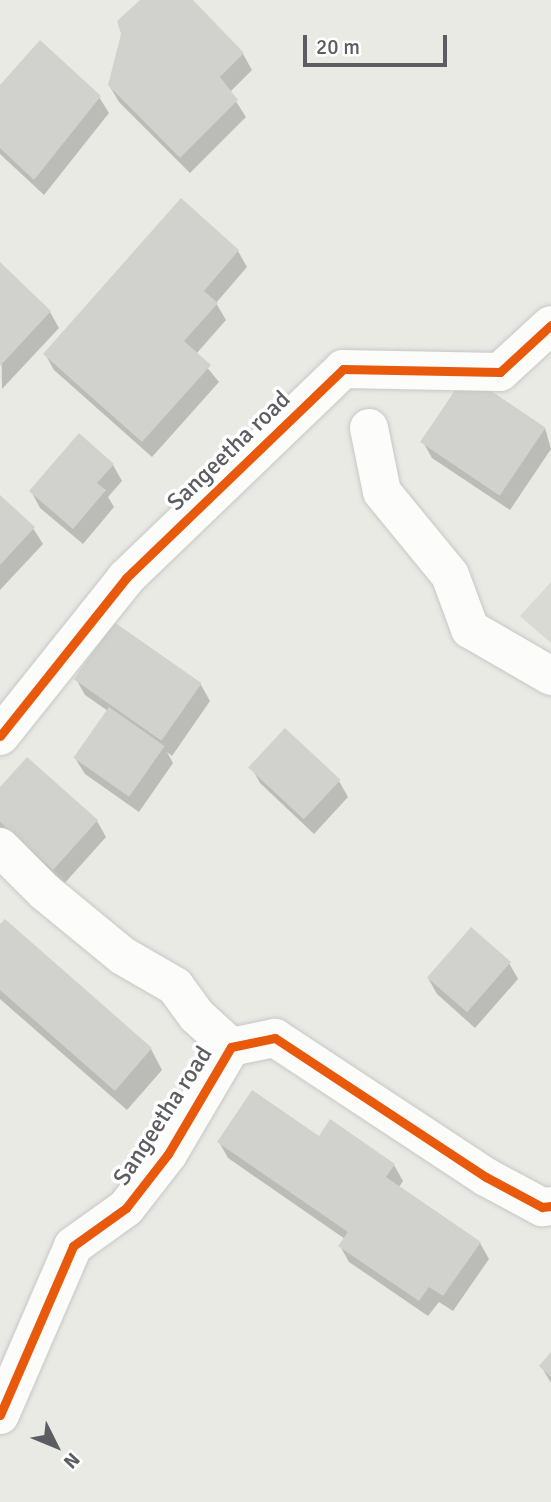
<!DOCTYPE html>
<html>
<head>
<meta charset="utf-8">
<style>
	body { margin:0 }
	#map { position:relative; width:551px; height:1502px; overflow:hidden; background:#eaeae5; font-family:Signika,sans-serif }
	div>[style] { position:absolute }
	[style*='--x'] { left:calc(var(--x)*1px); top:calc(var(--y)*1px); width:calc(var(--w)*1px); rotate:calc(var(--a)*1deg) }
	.education>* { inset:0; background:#dadad4 }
	.shadow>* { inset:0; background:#0003 }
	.building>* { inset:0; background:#d1d1ce; transform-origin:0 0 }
	.roads { filter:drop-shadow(0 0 2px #c7c7c7) drop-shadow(0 0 2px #c7c7c7) }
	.minor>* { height:38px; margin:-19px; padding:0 19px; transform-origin:19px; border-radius:19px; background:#fcfcfb }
	.cycleway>* { height:9px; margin:-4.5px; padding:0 4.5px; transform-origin:4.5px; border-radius:4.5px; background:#e8590c }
	span { translate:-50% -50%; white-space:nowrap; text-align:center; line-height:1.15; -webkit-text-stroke:7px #fff; paint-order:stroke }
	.street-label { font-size:24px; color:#5b5d62 }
	.north { position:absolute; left:21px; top:1411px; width:70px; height:70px; -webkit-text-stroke:5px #fff; paint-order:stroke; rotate:133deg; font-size:19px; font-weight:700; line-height:28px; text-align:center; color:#5b5d62 }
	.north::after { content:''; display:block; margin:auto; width:24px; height:32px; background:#5b5d62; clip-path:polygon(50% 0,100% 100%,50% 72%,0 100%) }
	.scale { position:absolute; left:303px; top:35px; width:144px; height:32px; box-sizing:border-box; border:4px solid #5b5d62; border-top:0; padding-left:9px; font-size:21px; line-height:24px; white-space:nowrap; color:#5b5d62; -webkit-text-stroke:5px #fff; paint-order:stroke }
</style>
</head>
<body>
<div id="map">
	<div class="education">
		<div style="clip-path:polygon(551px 582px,551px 643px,520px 616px)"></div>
	</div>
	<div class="shadow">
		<div style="clip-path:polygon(142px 0,191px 0,243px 54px,252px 70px,230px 92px,246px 117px,190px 173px,119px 102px,109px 85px)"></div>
		<div style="clip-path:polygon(0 88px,99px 97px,109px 113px,44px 195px,0 154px)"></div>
		<div style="clip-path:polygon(181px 200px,238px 251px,247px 267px,216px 303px,226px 320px,196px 354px,219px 382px,152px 457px,54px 370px,45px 354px)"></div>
		<div style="clip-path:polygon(0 264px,50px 312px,59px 328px,2px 389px)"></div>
		<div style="clip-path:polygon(545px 428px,551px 449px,510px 510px,432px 458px,423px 442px)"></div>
		<div style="clip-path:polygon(113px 465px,122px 481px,108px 497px,114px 507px,83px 544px,40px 508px,31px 491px)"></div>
		<div style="clip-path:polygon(0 497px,33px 528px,43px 544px,0 590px)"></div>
		<div style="clip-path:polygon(115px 624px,201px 685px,210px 701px,172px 756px,167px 752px,173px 763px,139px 812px,85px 774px,75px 758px,108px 711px,85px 695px,76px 679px)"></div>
		<div style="clip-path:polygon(251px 767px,339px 781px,348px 797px,314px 834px,260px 783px)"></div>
		<div style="clip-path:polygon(0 789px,97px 821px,106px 837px,63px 885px,0 828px)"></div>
		<div style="clip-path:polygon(0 927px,151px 1049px,162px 1070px,127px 1110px,0 999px)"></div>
		<div style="clip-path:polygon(509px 963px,518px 979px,475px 1028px,437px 994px,428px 978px)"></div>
		<div style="clip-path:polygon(319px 1139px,394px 1165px,403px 1181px,399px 1187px,480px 1243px,489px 1259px,453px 1311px,439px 1302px,428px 1316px,349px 1262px,340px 1246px,345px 1239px,228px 1158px,219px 1142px)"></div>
		<div style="clip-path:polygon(551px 1354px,551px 1383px,541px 1366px)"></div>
	</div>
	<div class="building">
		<div style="clip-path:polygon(140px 0,193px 0,244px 53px,220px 77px,238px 100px,180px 158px,108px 85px,121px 34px,117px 21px)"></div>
		<div style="clip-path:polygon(40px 40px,101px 96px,34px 180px,0 148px,0 85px)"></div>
		<div style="clip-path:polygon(181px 198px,239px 250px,204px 291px,218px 303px,184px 341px,211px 365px,142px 442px,43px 354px)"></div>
		<div style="clip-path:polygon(0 262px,51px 311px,0 366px)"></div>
		<div style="left:466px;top:374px;width:96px;height:82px;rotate:34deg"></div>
		<div style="clip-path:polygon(79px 433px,114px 464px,97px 483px,106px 490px,73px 529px,29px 491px)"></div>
		<div style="clip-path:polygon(0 495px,35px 527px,0 565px)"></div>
		<div style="left:114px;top:622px;width:107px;height:70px;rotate:35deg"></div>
		<div style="left:109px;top:707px;width:68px;height:62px;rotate:35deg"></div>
		<div style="left:285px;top:728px;width:76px;height:54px;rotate:43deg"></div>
		<div style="clip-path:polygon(27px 757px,98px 820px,53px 870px,0 822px,0 787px)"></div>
		<div style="clip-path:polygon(5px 919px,152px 1048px,115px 1091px,0 990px,0 924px)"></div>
		<div style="left:471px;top:927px;width:53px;height:67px;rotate:41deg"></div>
		<div style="clip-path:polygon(252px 1090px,319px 1136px,330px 1119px,395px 1164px,386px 1177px,481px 1242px,443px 1296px,429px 1287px,419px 1301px,338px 1246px,348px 1232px,217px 1142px)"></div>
		<div style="clip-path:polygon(551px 1352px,551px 1377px,539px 1366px)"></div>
	</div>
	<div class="roads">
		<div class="minor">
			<div style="--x:369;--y:428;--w:65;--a:78.5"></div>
			<div style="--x:382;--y:492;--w:107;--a:50.7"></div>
			<div style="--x:450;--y:575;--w:58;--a:69.7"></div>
			<div style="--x:470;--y:629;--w:94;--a:30.1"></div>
			<div style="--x:0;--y:736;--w:202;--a:-51.4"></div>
			<div style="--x:126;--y:578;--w:301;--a:-43.9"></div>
			<div style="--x:343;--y:369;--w:157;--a:1.1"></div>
			<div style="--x:500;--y:372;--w:69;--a:-42.7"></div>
			<div style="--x:0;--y:847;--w:64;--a:45"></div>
			<div style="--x:45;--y:892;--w:101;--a:39.4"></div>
			<div style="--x:123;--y:956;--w:60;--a:30"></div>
			<div style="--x:175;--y:986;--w:37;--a:54"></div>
			<div style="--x:197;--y:1016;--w:46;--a:42.4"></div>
			<div style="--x:231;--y:1047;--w:45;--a:-11.6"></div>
			<div style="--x:275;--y:1038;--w:253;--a:33.4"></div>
			<div style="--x:486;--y:1177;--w:64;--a:28.2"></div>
			<div style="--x:542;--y:1207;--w:9;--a:-6"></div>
			<div style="--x:0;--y:1415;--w:184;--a:-66.6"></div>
			<div style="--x:73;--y:1246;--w:65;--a:-35.6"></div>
			<div style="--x:126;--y:1208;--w:68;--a:-52.1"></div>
			<div style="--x:168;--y:1154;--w:124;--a:-59.5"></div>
		</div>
	</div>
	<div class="cycleway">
		<div style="--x:0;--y:736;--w:202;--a:-51.4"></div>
		<div style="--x:126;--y:578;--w:301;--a:-43.9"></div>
		<div style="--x:343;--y:369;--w:157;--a:1.1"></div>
		<div style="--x:500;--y:372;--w:69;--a:-42.7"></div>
		<div style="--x:0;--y:1415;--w:184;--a:-66.6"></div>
		<div style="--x:73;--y:1246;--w:65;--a:-35.6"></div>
		<div style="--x:126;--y:1208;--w:68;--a:-52.1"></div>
		<div style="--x:168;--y:1154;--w:124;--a:-59.5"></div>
		<div style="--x:231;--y:1047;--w:45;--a:-11.6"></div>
		<div style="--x:275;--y:1038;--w:253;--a:33.4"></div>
		<div style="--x:486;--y:1177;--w:64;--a:28.2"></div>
		<div style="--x:542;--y:1207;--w:9;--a:-6"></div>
	</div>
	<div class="street-label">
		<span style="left:229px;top:451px;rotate:-44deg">Sangeetha road</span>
		<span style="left:163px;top:1116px;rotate:-57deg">Sangeetha road</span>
	</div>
	<div class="north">N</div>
	<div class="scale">20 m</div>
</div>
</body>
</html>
